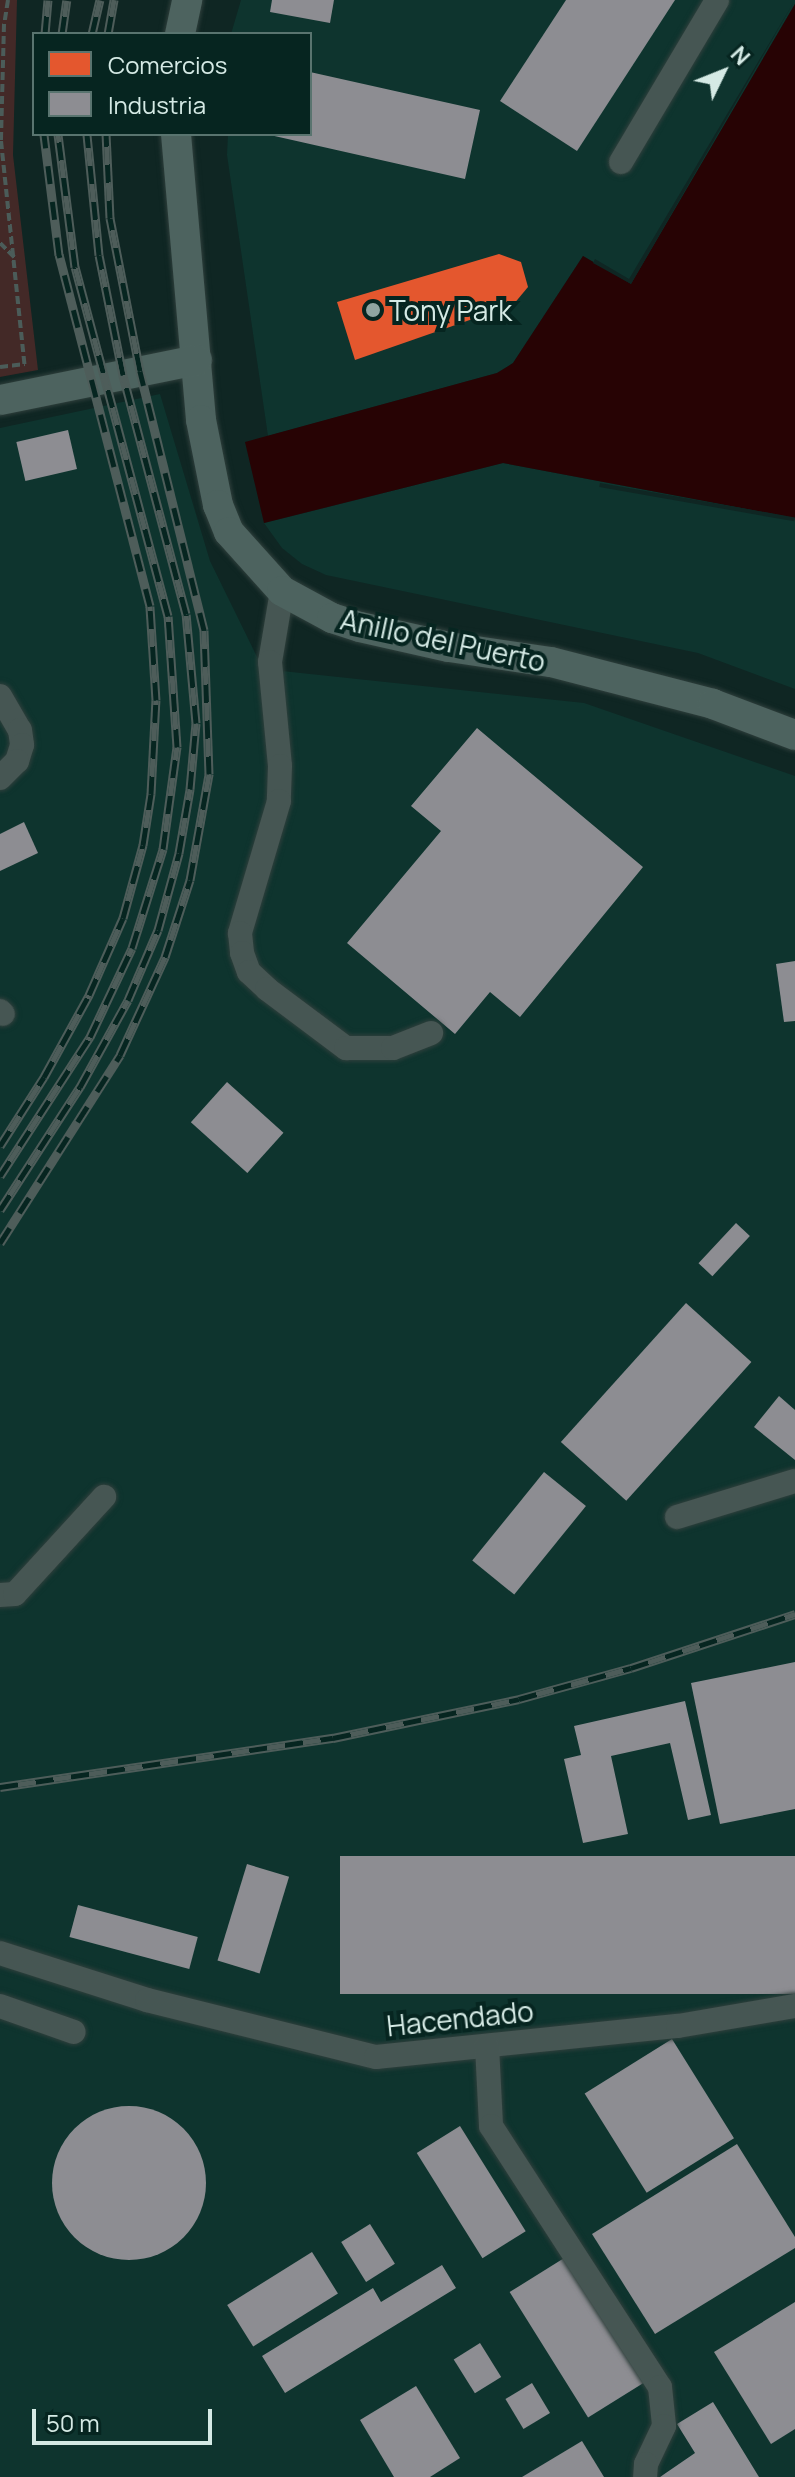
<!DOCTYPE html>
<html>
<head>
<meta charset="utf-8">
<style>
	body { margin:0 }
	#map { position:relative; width:795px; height:2477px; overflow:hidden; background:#0f2623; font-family:Manrope,sans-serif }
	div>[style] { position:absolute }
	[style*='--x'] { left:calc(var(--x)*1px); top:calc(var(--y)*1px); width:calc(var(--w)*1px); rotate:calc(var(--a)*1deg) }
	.built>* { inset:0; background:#0e342e }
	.green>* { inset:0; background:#432927 }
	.water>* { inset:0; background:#270304 }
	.pier>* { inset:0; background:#0f2623; transform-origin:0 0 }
	.shops>* { inset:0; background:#e4572e }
	.industry>* { inset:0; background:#8d8d92; transform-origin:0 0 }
	.round { border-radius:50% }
	.path>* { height:4px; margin-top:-2px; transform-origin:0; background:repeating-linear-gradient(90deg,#4b5c59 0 8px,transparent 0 12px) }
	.roads { filter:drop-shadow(0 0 2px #2f3f3c) drop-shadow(0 0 2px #2f3f3c) }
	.minor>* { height:24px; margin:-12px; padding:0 12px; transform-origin:12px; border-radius:12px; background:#465653 }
	.major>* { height:30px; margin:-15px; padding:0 15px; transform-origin:15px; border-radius:15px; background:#4d635f }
	.rail>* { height:9px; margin-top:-4.5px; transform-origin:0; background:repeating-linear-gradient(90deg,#062520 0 18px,#4e5d5a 0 36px); box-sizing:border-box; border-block:2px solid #4e5d5a }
	.dots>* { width:22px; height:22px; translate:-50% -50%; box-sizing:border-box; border:4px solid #062520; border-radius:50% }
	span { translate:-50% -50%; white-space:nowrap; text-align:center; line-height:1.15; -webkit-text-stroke:8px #062520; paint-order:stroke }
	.poi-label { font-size:28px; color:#d5eae5 }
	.left { translate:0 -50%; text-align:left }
	.street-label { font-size:28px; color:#d5eae5 }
	.legend { position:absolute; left:32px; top:32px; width:280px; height:104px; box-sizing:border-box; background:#062520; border:2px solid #59746f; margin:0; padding:10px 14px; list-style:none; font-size:24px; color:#d5eae5 }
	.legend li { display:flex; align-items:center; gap:16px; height:40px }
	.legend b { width:40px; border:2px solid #59746f }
	.north { position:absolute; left:683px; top:32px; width:80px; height:80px; -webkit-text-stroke:6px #062520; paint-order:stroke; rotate:47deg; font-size:22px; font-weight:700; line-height:32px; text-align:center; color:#d5eae5 }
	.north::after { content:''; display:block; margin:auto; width:28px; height:36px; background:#d5eae5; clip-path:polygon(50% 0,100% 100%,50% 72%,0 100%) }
	.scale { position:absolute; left:32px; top:2409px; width:180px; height:36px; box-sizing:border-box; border:4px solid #d5eae5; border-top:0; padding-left:10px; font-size:24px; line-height:28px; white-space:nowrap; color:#d5eae5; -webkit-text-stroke:6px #062520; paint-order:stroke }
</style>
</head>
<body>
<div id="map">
	<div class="built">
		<div style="clip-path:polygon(241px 0,795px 0,795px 4px,631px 284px,583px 256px,513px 363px,497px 373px,268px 436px,227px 155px,228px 134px,310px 134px,310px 34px,231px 34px)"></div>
		<div style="clip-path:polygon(160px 394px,210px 561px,263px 669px,584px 703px,795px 776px,795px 2477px,0 2477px,0 428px)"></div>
		<div style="clip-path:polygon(503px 463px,795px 518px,795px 689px,698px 653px,326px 575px,302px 564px,282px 548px,264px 523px)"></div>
	</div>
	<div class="green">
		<div style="clip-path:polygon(0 0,17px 0,13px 155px,38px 370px,0 377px)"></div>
	</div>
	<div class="water">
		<div style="clip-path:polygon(795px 4px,795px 518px,503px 463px,264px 523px,245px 442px,497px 373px,513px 363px,583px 256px,631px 284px)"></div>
	</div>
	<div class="pier">
		<div style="clip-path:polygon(795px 0,631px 284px,593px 263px,595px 259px,629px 279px)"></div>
		<div style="left:600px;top:483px;width:198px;height:4px;rotate:10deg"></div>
	</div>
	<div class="shops">
		<div style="clip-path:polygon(499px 254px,521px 262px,528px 287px,513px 305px,355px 360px,337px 302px)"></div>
	</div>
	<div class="industry">
		<div style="clip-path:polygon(272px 0,334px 0,330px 23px,270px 12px)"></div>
		<div style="clip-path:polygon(566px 0,675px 0,577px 151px,500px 101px)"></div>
		<div style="clip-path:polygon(310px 72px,480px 110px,465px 179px,270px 135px,310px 134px)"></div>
		<div style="left:68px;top:430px;width:40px;height:53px;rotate:77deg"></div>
		<div style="clip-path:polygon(477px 728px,643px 867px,520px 1017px,490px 992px,455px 1034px,347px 943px,441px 831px,411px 806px)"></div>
		<div style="clip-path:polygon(24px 822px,38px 853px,0 871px,0 834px)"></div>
		<div style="clip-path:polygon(795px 961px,795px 1021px,784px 1022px,776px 964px)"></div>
		<div style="left:227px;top:1082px;width:76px;height:54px;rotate:42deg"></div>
		<div style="left:736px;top:1223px;width:19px;height:55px;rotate:43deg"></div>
		<div style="left:686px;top:1303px;width:88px;height:187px;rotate:42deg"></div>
		<div style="clip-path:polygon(779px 1396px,795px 1410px,795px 1460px,754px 1427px)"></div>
		<div style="left:544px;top:1472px;width:54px;height:114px;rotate:39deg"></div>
		<div style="clip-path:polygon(795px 1662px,795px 1809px,720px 1824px,691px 1683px)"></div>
		<div style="clip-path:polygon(685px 1701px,711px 1815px,688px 1820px,670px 1743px,611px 1756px,628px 1834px,583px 1843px,564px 1759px,581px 1755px,574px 1726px)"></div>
		<div style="left:795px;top:1856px;width:138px;height:455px;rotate:90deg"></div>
		<div style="left:247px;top:1864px;width:44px;height:101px;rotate:17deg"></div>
		<div style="left:78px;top:1905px;width:124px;height:33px;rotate:15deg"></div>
		<div style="left:672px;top:2039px;width:117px;height:103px;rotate:58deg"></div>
		<div class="round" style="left:52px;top:2106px;width:154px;height:154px"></div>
		<div style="left:460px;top:2126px;width:124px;height:51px;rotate:58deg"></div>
		<div style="clip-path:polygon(737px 2144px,795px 2237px,795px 2248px,655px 2334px,592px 2234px)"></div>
		<div style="left:370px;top:2224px;width:47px;height:34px;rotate:58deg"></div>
		<div style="left:312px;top:2252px;width:49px;height:100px;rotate:58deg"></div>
		<div style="left:569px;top:2255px;width:148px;height:70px;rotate:58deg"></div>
		<div style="clip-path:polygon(442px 2265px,456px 2288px,285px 2393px,262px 2356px,373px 2288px,381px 2302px)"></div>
		<div style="clip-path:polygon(795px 2302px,795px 2429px,771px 2444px,714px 2352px)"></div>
		<div style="left:480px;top:2343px;width:40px;height:31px;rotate:58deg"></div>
		<div style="left:532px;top:2383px;width:35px;height:31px;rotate:59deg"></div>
		<div style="clip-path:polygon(416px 2386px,460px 2458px,430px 2477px,394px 2477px,360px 2420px)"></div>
		<div style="clip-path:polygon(713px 2402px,759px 2477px,660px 2477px,695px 2453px,677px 2424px)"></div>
		<div style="clip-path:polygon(582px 2441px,604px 2477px,522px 2477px)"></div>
	</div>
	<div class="path">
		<div style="--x:8;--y:0;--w:24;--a:99"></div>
		<div style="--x:4;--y:24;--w:117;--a:91.5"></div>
		<div style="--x:1;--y:141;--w:228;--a:84"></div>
		<div style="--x:0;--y:243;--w:21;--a:45"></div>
		<div style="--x:0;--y:367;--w:25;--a:-7"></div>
	</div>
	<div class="roads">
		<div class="minor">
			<div style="--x:621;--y:162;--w:188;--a:-59.3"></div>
			<div style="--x:282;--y:591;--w:72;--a:99.6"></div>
			<div style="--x:270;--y:662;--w:104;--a:84.5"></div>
			<div style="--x:280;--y:766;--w:35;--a:92"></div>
			<div style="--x:279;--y:801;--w:138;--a:106.5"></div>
			<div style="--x:240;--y:933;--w:20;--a:84"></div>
			<div style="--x:242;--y:953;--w:20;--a:70"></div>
			<div style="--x:249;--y:972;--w:25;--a:43"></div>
			<div style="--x:267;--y:989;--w:99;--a:36.8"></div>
			<div style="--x:346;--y:1048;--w:47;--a:0"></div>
			<div style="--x:393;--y:1048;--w:41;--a:-21.5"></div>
			<div style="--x:0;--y:696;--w:39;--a:60"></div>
			<div style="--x:20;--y:730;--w:15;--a:82"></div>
			<div style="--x:22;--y:745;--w:17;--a:107"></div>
			<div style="--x:17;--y:761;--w:24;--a:135"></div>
			<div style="--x:0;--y:1011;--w:4;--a:45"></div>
			<div style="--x:677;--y:1517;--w:123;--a:-17"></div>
			<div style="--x:0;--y:1595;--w:15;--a:-4"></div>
			<div style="--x:15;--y:1594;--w:132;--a:-47.5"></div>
			<div style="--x:0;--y:1953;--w:154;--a:17.7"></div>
			<div style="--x:147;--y:2000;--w:236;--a:14"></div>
			<div style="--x:376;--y:2057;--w:304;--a:-5.9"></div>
			<div style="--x:678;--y:2026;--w:119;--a:-9.7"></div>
			<div style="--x:0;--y:2006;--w:78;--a:19.4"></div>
			<div style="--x:487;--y:2046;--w:80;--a:87.1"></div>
			<div style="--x:491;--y:2126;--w:311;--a:57.1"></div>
			<div style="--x:660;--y:2387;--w:39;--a:84"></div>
			<div style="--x:664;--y:2426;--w:42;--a:115.3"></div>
			<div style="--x:646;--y:2464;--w:13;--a:94"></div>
		</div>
		<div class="major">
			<div style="--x:180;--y:34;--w:35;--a:-78"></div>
			<div style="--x:176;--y:134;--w:287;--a:85"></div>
			<div style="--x:201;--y:420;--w:87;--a:78.7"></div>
			<div style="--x:218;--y:505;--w:29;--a:68"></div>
			<div style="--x:229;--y:532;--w:79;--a:48.1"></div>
			<div style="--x:282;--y:591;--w:57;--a:28.4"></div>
			<div style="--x:332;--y:618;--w:29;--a:18"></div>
			<div style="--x:360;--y:627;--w:91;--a:12.7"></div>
			<div style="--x:449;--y:647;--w:103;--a:8.4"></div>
			<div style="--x:551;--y:662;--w:167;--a:14.5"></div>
			<div style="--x:713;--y:704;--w:88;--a:20.7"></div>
			<div style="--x:0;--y:400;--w:201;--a:-11.5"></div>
		</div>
	</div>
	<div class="rail">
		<div style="--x:45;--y:34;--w:34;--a:-85"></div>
		<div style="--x:62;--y:34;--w:34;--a:-82"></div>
		<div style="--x:92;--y:34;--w:35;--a:-77"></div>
		<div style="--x:108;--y:34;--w:35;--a:-80"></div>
		<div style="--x:0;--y:1146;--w:82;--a:-57.5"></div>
		<div style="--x:44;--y:1077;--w:94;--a:-61.2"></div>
		<div style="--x:89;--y:995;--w:84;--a:-66.2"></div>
		<div style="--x:123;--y:918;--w:76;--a:-74.7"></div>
		<div style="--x:143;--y:845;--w:52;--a:-81.1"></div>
		<div style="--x:151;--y:794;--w:94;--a:-87"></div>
		<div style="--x:156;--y:700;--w:94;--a:-93.7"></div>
		<div style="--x:150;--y:606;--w:363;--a:-104.5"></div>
		<div style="--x:59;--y:255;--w:122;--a:-97.1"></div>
		<div style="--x:0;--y:1176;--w:166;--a:-57.1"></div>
		<div style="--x:90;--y:1037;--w:98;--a:-64.7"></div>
		<div style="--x:132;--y:948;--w:104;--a:-72.6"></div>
		<div style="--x:163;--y:849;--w:103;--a:-82.2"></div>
		<div style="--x:177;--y:747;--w:131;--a:-93.9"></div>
		<div style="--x:168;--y:616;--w:361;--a:-104.9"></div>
		<div style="--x:75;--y:267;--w:134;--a:-97.3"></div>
		<div style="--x:0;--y:1210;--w:147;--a:-57"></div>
		<div style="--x:80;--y:1087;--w:99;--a:-61.1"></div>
		<div style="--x:128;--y:1000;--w:76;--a:-66.8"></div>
		<div style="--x:158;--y:930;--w:80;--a:-74.7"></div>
		<div style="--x:179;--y:853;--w:65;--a:-80.2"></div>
		<div style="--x:190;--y:789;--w:66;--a:-84.8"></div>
		<div style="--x:196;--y:723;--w:109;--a:-95.2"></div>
		<div style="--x:186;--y:614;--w:247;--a:-104.8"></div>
		<div style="--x:123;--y:375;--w:122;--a:-101.3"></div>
		<div style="--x:99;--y:255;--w:122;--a:-95.7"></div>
		<div style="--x:0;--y:1243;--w:223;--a:-57.4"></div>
		<div style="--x:120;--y:1055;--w:108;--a:-65.3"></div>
		<div style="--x:165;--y:957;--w:81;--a:-72"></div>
		<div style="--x:190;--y:880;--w:108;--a:-79.8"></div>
		<div style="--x:209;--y:774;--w:144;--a:-92"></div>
		<div style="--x:204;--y:630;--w:267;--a:-103.9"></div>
		<div style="--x:140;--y:371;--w:156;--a:-101.1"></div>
		<div style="--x:110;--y:218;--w:84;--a:-92.7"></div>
		<div style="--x:0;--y:1787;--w:337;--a:-8.4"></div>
		<div style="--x:333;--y:1738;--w:190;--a:-11.8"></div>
		<div style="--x:519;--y:1699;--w:116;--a:-15.5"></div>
		<div style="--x:631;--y:1668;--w:173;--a:-18.2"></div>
	</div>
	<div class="dots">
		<div style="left:373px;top:310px;background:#90a5a1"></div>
	</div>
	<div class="poi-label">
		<span class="left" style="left:389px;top:310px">Tony Park</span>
	</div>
	<div class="street-label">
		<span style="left:443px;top:640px;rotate:12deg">Anillo del Puerto</span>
		<span style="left:460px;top:2018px;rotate:-6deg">Hacendado</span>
	</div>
	<ul class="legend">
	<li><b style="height:22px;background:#e4572e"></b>Comercios</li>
	<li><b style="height:22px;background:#8d8d92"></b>Industria</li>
	</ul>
	<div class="north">N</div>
	<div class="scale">50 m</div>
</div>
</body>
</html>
